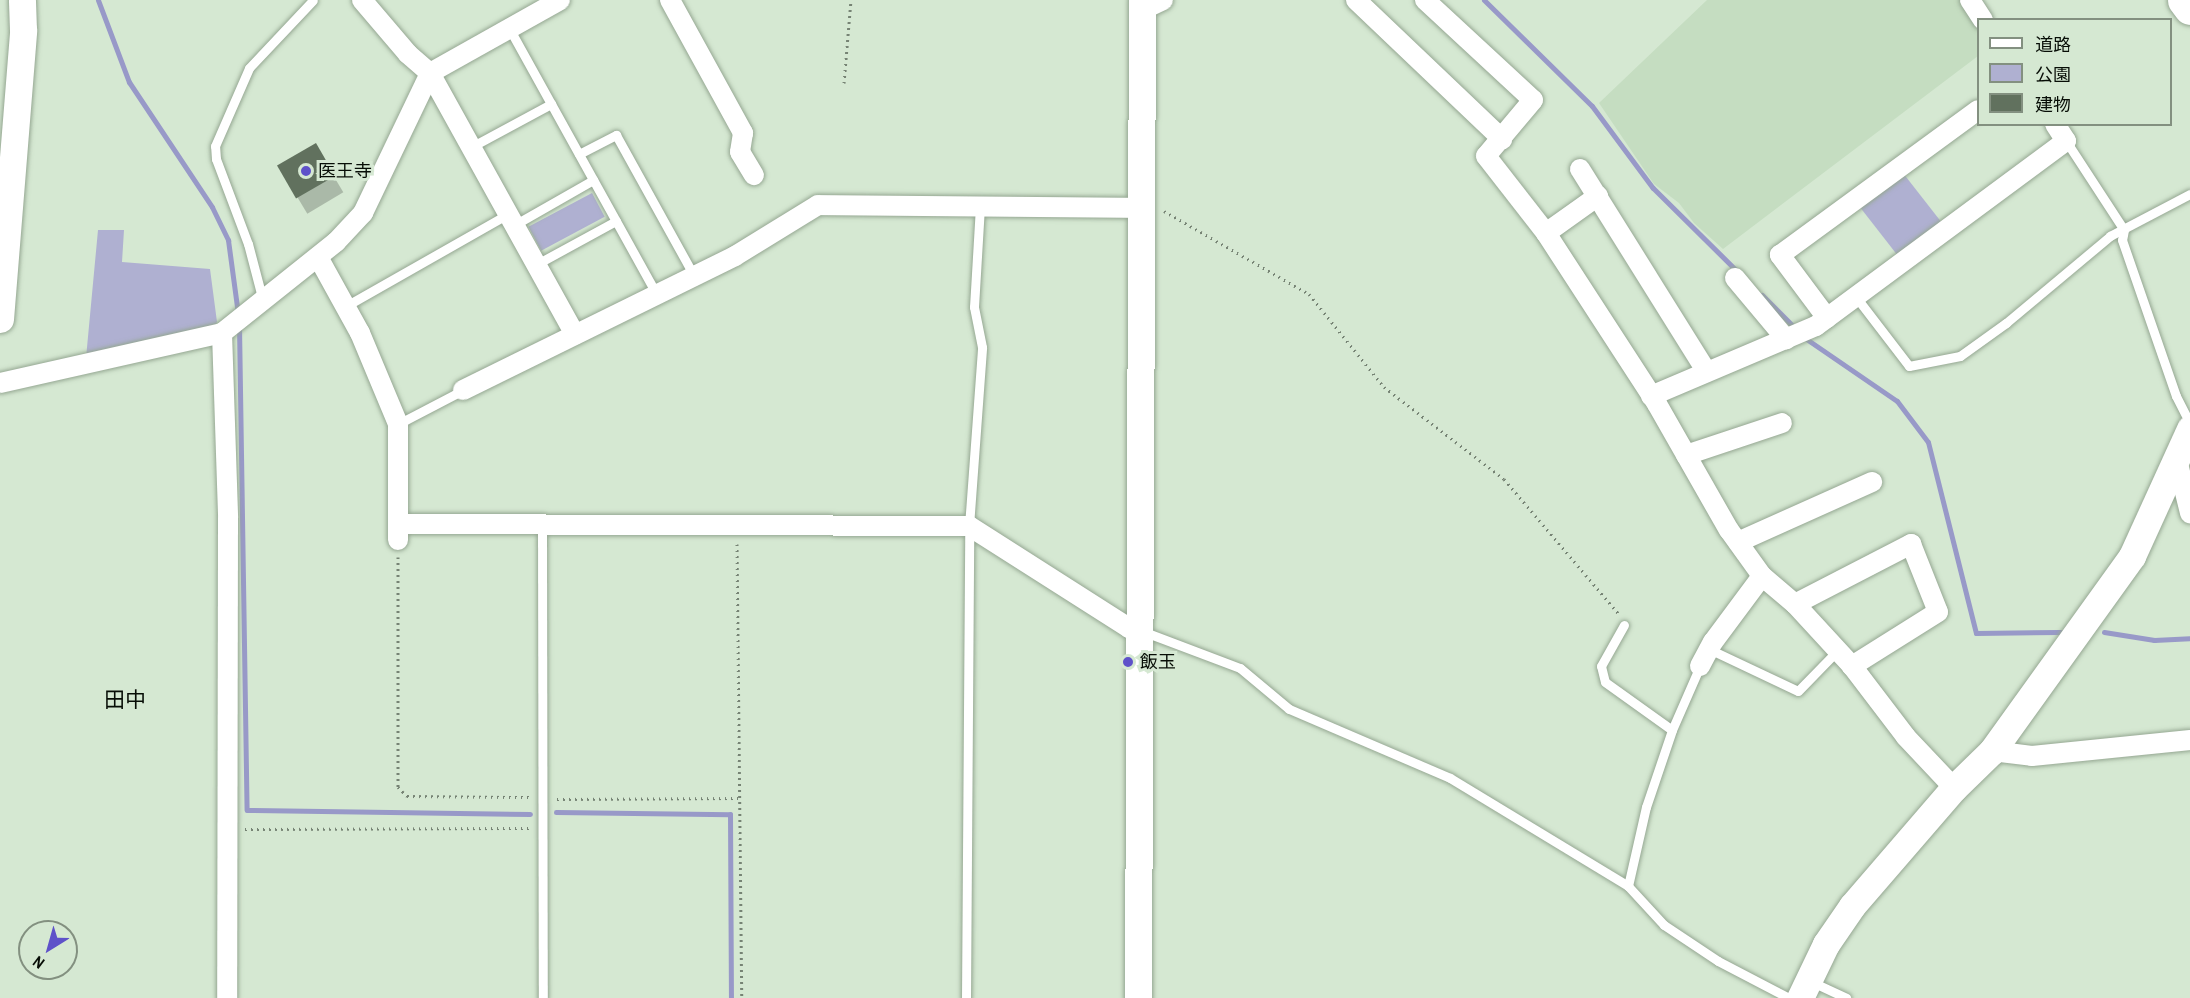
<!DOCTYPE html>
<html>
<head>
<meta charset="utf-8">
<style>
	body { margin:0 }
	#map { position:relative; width:2190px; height:998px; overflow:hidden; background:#d5e8d2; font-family:"Archivo Narrow","Noto Sans JP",sans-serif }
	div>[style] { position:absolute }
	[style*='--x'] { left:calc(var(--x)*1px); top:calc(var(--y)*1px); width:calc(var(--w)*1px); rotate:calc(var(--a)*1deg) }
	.built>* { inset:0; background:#c5ddc1 }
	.green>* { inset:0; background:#afb0d1; transform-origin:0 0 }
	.shadow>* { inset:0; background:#0003; transform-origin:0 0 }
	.stream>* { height:5px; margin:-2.5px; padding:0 2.5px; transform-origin:2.5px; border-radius:2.5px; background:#9899c8 }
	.building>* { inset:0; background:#61715e; transform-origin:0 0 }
	.path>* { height:3px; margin-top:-1.5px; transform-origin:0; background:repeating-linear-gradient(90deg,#768374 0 1.5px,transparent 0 6px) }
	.roads { filter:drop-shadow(0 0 2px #95a792) drop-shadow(0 0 2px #95a792) }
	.lane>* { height:9px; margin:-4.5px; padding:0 4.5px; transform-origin:4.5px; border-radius:4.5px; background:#fff }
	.street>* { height:20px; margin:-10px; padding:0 10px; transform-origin:10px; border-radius:10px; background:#fff }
	.secondary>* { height:27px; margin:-13.5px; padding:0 13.5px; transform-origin:13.5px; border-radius:13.5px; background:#fff }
	.highway>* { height:33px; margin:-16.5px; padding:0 16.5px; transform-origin:16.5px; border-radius:16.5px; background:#fff }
	.dots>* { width:16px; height:16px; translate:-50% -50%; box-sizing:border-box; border:3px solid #d5e8d2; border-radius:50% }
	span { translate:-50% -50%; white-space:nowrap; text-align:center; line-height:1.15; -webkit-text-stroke:6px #d5e8d2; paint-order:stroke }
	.poi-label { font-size:18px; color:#070d06 }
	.left { translate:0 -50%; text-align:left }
	.quarter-label { font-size:21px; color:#070d06 }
	.legend { position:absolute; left:1977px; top:18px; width:195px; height:108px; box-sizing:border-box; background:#d5e8d2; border:2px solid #839080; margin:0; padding:8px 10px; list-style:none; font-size:18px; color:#070d06 }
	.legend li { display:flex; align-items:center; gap:12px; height:30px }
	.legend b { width:30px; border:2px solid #839080 }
	.north { position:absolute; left:18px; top:920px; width:60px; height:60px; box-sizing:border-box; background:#d5e8d2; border:2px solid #839080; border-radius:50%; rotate:217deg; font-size:16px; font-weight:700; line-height:24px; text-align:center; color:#070d06 }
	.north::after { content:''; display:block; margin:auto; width:21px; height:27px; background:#5e51c9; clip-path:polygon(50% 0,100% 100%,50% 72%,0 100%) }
</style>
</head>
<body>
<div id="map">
	<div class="built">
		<div style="clip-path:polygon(1707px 0,1962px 0,1978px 26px,1978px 56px,1723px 249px,1694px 223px,1679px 203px,1654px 184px,1599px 103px)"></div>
	</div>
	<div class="green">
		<div style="left:1903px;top:173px;width:65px;height:55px;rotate:52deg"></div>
		<div style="left:592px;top:193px;width:27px;height:72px;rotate:62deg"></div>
		<div style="clip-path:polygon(98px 230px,124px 230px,122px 262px,210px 269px,217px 322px,210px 333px,86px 358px)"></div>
	</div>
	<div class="shadow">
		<div style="left:315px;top:145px;width:55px;height:42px;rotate:59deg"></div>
	</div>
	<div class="stream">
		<div style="--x:98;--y:0;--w:88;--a:69.3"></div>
		<div style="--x:129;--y:82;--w:150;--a:56.4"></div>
		<div style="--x:212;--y:207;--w:37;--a:64"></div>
		<div style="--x:228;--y:240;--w:75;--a:82.3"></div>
		<div style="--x:1484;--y:0;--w:151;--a:44.5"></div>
		<div style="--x:1592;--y:106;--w:102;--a:53.4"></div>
		<div style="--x:1653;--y:188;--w:120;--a:44.7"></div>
		<div style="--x:1762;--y:295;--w:48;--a:45"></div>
		<div style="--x:239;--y:326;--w:484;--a:89.1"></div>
		<div style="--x:247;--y:810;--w:283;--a:0.8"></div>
		<div style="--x:1802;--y:336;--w:115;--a:34.4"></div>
		<div style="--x:1897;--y:401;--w:51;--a:52.9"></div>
		<div style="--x:1928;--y:442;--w:197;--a:75.9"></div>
		<div style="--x:1976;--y:633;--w:85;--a:-0.7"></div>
		<div style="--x:2104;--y:632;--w:51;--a:9.1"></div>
		<div style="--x:2154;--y:640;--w:36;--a:-3"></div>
		<div style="--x:556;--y:812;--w:174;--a:0.7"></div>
		<div style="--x:730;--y:814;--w:184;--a:89.7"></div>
	</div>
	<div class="building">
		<div style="left:316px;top:143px;width:38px;height:45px;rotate:60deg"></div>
	</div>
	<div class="path">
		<div style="--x:844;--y:83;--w:83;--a:-85.2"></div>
		<div style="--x:1164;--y:211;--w:167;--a:29.8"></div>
		<div style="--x:1309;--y:294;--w:119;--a:51.1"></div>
		<div style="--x:1384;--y:387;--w:151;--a:37.5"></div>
		<div style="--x:1504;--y:479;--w:176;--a:49.6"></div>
		<div style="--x:737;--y:544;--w:454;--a:89.4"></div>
		<div style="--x:398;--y:557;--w:230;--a:90"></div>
		<div style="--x:398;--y:787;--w:13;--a:45"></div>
		<div style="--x:407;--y:796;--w:122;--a:0.5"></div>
		<div style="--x:557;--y:799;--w:181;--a:-0.3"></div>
		<div style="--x:245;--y:829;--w:284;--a:-0.2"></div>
	</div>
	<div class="roads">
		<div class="lane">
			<div style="--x:509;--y:28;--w:303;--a:61"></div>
			<div style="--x:2066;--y:141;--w:106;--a:56.9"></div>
			<div style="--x:2124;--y:230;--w:10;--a:101"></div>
			<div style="--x:2122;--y:240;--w:165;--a:70.9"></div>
			<div style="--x:2176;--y:396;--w:30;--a:63"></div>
			<div style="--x:473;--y:146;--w:89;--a:-28.3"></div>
			<div style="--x:579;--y:154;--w:42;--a:-27.2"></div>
			<div style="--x:616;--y:135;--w:161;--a:61"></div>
			<div style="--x:516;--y:224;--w:89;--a:-29.7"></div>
			<div style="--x:537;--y:264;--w:90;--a:-28.6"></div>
			<div style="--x:1856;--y:297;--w:87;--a:52.5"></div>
			<div style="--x:1909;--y:366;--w:52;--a:-11.1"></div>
			<div style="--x:1960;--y:356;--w:57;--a:-35.7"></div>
			<div style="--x:2006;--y:323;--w:136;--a:-39.9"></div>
			<div style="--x:2110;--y:236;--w:90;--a:-27.7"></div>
			<div style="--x:263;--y:301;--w:59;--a:-104.7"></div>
			<div style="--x:248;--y:244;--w:91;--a:-110.6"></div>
			<div style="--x:216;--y:159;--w:13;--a:-94"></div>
			<div style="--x:215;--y:146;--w:85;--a:-66.4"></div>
			<div style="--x:249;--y:68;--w:93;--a:-46.7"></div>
			<div style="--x:346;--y:306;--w:186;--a:-29.6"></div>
			<div style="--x:398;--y:424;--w:73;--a:-27.6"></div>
			<div style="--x:542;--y:526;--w:472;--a:89.9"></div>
			<div style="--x:1624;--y:625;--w:47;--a:119.3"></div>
			<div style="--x:1601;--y:666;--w:16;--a:76"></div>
			<div style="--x:1605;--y:682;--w:82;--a:35.6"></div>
			<div style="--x:1142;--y:631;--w:105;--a:20.7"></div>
			<div style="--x:1240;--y:668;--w:64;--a:39.9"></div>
			<div style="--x:1289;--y:709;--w:175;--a:23.2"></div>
			<div style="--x:1450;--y:778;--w:208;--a:31.2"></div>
			<div style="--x:1628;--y:886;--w:53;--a:47.3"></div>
			<div style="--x:1664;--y:925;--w:65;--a:33.7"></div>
			<div style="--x:1718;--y:961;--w:80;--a:27.5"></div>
			<div style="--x:1709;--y:649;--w:98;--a:25.3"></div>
			<div style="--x:1798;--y:691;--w:56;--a:-45.7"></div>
			<div style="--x:1628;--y:886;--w:81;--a:-77.2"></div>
			<div style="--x:1646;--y:807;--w:81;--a:-71.3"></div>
			<div style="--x:1672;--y:730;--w:70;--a:-66.4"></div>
			<div style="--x:1810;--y:981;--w:40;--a:25"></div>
			<div style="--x:966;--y:998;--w:472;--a:-89.6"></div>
			<div style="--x:969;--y:526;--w:179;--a:-85.8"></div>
			<div style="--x:982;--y:347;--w:41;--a:-101.3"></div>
			<div style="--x:974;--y:307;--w:102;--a:-86.6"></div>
		</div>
		<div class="street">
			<div style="--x:362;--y:0;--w:71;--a:49.6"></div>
			<div style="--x:408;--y:54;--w:29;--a:41"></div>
			<div style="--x:430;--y:73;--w:299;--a:61"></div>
			<div style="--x:670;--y:0;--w:152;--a:61.2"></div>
			<div style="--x:743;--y:133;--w:19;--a:99"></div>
			<div style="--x:740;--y:152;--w:27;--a:59"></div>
			<div style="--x:1356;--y:0;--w:202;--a:43.6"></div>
			<div style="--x:1425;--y:0;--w:147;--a:42.8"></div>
			<div style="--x:1533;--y:100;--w:73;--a:130"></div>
			<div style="--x:1486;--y:156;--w:98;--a:52.1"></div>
			<div style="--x:1546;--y:233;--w:204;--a:57"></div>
			<div style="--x:1657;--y:404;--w:145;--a:60.3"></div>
			<div style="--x:1729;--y:530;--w:57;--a:54.3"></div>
			<div style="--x:1762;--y:576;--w:43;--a:40.3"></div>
			<div style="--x:1795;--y:604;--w:84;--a:47.4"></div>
			<div style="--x:1852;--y:666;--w:89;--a:52.7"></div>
			<div style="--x:1906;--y:737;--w:70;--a:46.7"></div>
			<div style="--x:1970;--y:0;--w:24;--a:57"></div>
			<div style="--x:1142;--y:10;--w:23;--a:-25"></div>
			<div style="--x:1580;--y:169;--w:239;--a:58"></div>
			<div style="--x:1546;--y:233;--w:64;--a:-35.4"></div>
			<div style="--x:318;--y:257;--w:87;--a:61.1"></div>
			<div style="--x:360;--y:333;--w:99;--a:67.3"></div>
			<div style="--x:398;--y:424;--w:116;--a:90"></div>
			<div style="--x:1735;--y:278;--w:80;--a:50.1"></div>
			<div style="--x:1827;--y:318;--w:79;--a:-126.7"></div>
			<div style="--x:1780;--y:255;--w:245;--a:-36.2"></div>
			<div style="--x:222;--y:333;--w:185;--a:88.1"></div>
			<div style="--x:228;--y:518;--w:480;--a:90.1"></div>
			<div style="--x:0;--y:383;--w:228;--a:-12.7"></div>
			<div style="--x:222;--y:333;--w:146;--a:-38.6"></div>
			<div style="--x:336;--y:242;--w:40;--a:-47"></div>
			<div style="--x:363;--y:213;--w:155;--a:-64.4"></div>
			<div style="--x:430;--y:73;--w:149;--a:-29.3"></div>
			<div style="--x:463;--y:390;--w:303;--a:-26.2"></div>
			<div style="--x:735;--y:256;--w:97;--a:-31.6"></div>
			<div style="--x:818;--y:205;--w:324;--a:0.5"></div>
			<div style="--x:1651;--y:396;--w:179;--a:-23"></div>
			<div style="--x:1816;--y:326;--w:311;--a:-36.5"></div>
			<div style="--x:2066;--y:141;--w:20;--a:-123"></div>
			<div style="--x:1686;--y:455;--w:101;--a:-18.4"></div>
			<div style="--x:2177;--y:460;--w:55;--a:76.2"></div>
			<div style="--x:399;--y:524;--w:570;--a:0.2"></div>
			<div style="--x:969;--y:526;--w:190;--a:32.5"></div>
			<div style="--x:1129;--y:628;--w:11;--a:15"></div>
			<div style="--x:1738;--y:542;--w:147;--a:-24.1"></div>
			<div style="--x:1795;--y:604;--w:131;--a:-27.3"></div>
			<div style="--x:1911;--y:544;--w:73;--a:68.3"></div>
			<div style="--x:1938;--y:612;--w:102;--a:147.9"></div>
			<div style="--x:1700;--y:666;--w:27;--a:-62"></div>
			<div style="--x:1713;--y:642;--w:82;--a:-53.4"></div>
			<div style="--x:1992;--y:751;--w:40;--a:7.1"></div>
			<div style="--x:2032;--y:756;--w:159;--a:-5.8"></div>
		</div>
		<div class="secondary">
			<div style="--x:0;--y:319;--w:290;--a:-85.4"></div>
			<div style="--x:23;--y:30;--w:30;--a:-92"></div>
			<div style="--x:1138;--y:998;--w:998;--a:-89.77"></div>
			<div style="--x:1800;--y:998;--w:60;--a:-64.3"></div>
			<div style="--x:1826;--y:944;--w:46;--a:-55.6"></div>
			<div style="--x:1852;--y:906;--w:156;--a:-49.2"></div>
			<div style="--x:1954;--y:788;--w:53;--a:-44.2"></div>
			<div style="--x:1992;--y:751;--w:240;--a:-54.3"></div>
			<div style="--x:2132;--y:556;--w:140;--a:-65.5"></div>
		</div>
		<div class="highway">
			<div style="--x:2184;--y:0;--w:10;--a:53"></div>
		</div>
	</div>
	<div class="dots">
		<div style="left:306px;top:171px;background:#5e51c9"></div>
		<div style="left:1128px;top:662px;background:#5e51c9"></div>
	</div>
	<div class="poi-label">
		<span class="left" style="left:318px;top:171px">医王寺</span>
		<span class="left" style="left:1140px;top:662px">飯玉</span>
	</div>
	<div class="quarter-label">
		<span style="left:125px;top:700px">田中</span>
	</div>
	<ul class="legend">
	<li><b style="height:8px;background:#fff"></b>道路</li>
	<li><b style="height:16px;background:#afb0d1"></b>公園</li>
	<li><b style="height:16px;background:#61715e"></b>建物</li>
	</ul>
	<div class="north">N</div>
</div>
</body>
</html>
